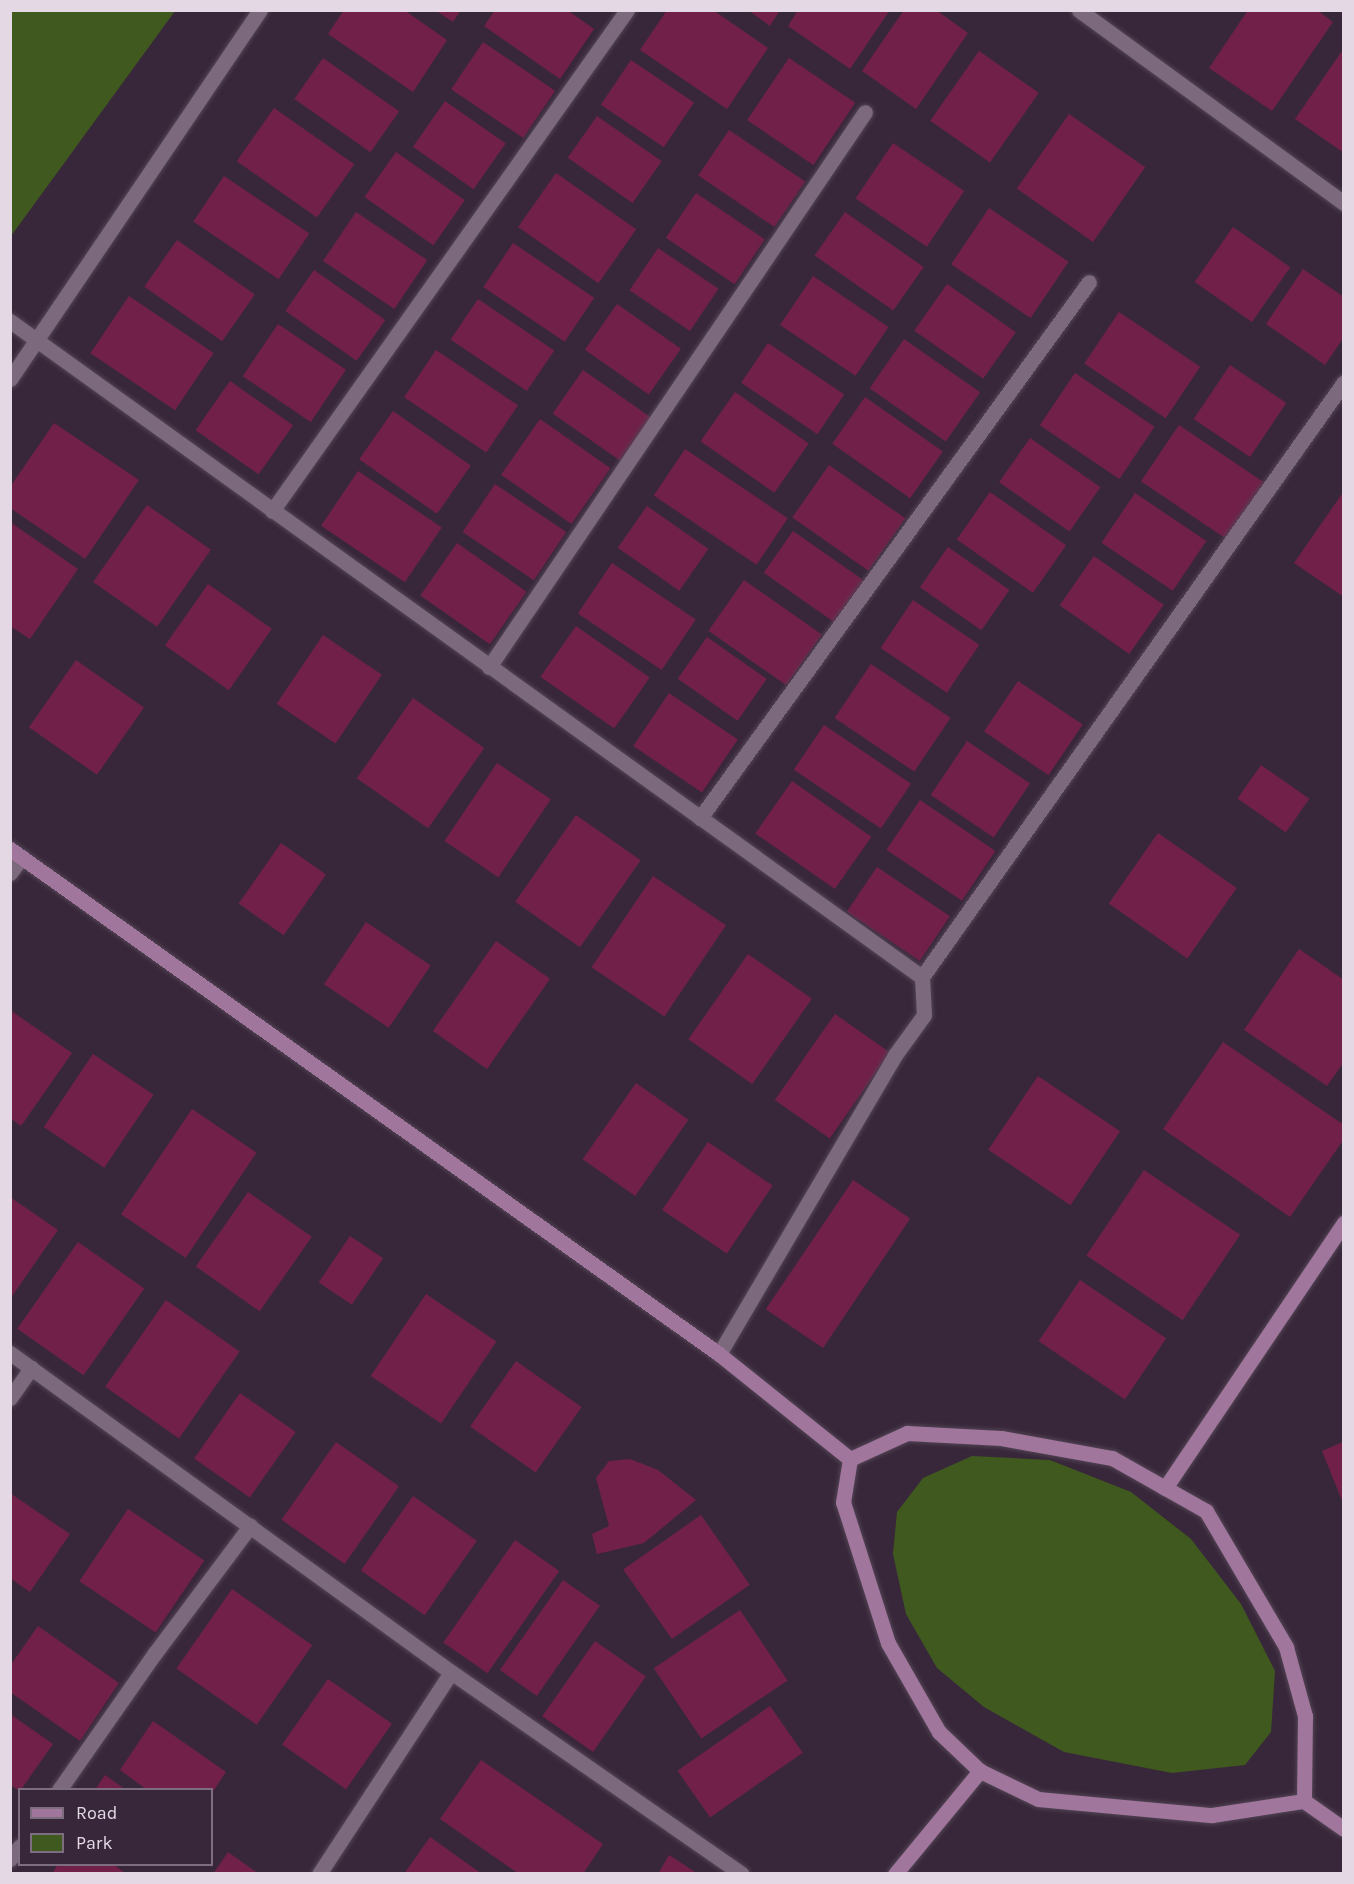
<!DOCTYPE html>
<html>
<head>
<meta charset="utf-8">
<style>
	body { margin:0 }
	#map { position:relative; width:1354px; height:1884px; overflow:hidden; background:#38273a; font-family:Karla,sans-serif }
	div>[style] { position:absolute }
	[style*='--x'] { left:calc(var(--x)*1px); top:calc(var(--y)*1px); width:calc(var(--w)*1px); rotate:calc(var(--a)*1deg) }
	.green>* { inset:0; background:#40591f }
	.building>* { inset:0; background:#712149; transform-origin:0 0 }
	.roads { filter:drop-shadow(0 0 2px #524454) drop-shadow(0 0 2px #524454) }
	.street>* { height:15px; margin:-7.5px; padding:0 7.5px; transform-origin:7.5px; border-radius:7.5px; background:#7c697e }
	.secondary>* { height:15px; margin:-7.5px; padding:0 7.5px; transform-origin:7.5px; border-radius:7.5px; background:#a0769d }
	span { translate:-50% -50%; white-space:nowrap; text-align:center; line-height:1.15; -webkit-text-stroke:4.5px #38273a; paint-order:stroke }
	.frame { position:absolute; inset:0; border:12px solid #e3d8e4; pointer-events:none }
	.legend { position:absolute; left:18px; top:1788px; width:195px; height:78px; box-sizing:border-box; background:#38273a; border:2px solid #7c6e7e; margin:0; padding:8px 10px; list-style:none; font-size:18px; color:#e3d8e4 }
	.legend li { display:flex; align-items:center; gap:12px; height:30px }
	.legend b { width:30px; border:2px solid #7c6e7e }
</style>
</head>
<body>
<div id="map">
	<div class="green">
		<div style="clip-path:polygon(11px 10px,175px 11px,11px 236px,10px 11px)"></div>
		<div style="clip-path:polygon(972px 1456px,1050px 1460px,1131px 1492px,1191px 1539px,1241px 1604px,1275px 1671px,1271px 1732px,1245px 1765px,1172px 1773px,1064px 1752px,984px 1707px,937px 1668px,906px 1614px,893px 1554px,897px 1512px,923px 1478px)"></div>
	</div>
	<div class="building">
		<div style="clip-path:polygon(344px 10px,404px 10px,447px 40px,413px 92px,328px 34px)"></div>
		<div style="clip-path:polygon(435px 10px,461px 10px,453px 22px)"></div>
		<div style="clip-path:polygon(495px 10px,567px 10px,594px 29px,560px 79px,484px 26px)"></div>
		<div style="clip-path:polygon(667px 10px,713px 10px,768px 48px,727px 109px,640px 50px)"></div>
		<div style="clip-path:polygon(748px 10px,780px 10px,770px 26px)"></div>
		<div style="clip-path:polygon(798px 10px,890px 10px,850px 69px,788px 26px)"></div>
		<div style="clip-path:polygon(904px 10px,936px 10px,968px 33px,916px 109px,862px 71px)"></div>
		<div style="clip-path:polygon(1248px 10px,1317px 10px,1333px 22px,1272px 111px,1209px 68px)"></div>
		<div style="left:483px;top:42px;width:87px;height:57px;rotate:34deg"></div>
		<div style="clip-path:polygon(1344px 48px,1344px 153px,1295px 119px)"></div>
		<div style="left:979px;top:51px;width:73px;height:85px;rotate:35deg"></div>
		<div style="left:323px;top:58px;width:93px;height:50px;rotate:35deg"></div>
		<div style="left:789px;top:58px;width:80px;height:75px;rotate:34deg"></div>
		<div style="left:631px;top:60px;width:76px;height:54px;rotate:34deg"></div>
		<div style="left:445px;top:101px;width:74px;height:56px;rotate:35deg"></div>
		<div style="left:274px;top:108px;width:98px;height:65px;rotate:35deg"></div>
		<div style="left:1069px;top:114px;width:93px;height:91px;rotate:35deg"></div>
		<div style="left:597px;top:116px;width:79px;height:51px;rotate:35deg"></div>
		<div style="left:729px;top:130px;width:92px;height:55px;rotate:34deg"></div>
		<div style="left:893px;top:143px;width:86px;height:67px;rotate:34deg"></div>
		<div style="left:396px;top:152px;width:84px;height:55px;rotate:35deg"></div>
		<div style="left:556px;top:173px;width:98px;height:66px;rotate:35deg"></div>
		<div style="left:224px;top:176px;width:103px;height:55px;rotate:34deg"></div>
		<div style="left:696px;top:193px;width:83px;height:54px;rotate:34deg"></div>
		<div style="left:989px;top:208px;width:96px;height:68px;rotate:34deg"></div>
		<div style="left:356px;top:212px;width:86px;height:59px;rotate:34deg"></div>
		<div style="left:845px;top:212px;width:96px;height:53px;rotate:35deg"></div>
		<div style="left:1233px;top:227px;width:70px;height:67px;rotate:35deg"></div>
		<div style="left:177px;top:240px;width:95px;height:57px;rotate:35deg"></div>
		<div style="left:513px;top:243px;width:98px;height:53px;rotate:34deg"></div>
		<div style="left:658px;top:248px;width:73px;height:51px;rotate:34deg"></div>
		<div style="clip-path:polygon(1303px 269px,1344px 297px,1344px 337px,1325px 365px,1266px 324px)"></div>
		<div style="left:314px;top:270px;width:87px;height:50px;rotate:35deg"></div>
		<div style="left:813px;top:276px;width:91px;height:59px;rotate:34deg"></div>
		<div style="left:947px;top:284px;width:84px;height:57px;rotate:35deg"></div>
		<div style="left:129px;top:296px;width:102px;height:69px;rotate:34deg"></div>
		<div style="left:478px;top:299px;width:92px;height:49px;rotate:34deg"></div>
		<div style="left:617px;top:304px;width:78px;height:56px;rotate:35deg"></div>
		<div style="left:1119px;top:312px;width:98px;height:62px;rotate:34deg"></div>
		<div style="left:278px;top:324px;width:82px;height:63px;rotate:34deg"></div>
		<div style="left:904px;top:339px;width:93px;height:60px;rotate:35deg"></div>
		<div style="left:768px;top:343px;width:92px;height:48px;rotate:34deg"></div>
		<div style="left:436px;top:350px;width:99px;height:57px;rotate:34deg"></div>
		<div style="left:1230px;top:365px;width:68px;height:65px;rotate:34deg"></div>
		<div style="left:583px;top:370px;width:83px;height:53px;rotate:35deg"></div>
		<div style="left:1075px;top:373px;width:96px;height:63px;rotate:34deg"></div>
		<div style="left:230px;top:381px;width:77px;height:60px;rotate:35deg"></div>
		<div style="left:735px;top:392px;width:90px;height:60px;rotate:35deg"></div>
		<div style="left:865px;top:397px;width:95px;height:57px;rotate:35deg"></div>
		<div style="left:393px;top:411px;width:95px;height:59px;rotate:35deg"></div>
		<div style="left:540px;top:419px;width:86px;height:68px;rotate:35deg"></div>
		<div style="clip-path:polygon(54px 423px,139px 480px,85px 559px,10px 508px,10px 487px)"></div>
		<div style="left:1179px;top:425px;width:104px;height:68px;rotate:34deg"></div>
		<div style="left:1030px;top:438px;width:86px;height:54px;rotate:35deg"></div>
		<div style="left:685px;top:449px;width:124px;height:56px;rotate:34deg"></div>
		<div style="left:829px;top:465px;width:93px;height:64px;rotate:35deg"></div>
		<div style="left:358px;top:471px;width:101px;height:66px;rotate:34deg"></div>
		<div style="left:495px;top:484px;width:86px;height:58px;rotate:34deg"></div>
		<div style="clip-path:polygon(1344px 491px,1344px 597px,1294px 563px)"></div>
		<div style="left:990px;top:492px;width:93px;height:58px;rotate:35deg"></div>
		<div style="left:1135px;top:493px;width:86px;height:60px;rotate:34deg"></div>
		<div style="left:147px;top:505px;width:78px;height:94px;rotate:35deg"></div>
		<div style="left:647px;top:506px;width:75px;height:51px;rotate:35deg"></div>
		<div style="clip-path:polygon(10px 522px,78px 569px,30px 639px,10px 626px)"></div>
		<div style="left:793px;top:531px;width:90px;height:51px;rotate:35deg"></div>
		<div style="left:457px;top:543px;width:85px;height:64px;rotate:35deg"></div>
		<div style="left:948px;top:547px;width:75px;height:49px;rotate:35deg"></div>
		<div style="left:1094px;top:556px;width:85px;height:60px;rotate:35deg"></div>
		<div style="left:612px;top:563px;width:101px;height:61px;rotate:34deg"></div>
		<div style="left:744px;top:580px;width:95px;height:62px;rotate:35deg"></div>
		<div style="left:208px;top:584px;width:78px;height:75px;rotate:35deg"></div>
		<div style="left:913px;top:600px;width:80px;height:58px;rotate:34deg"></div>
		<div style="left:576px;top:626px;width:90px;height:62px;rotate:35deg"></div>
		<div style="left:323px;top:635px;width:71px;height:83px;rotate:34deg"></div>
		<div style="left:707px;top:637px;width:73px;height:51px;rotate:35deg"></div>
		<div style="left:76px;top:660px;width:83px;height:82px;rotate:35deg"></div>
		<div style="left:871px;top:664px;width:96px;height:65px;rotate:34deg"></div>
		<div style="left:1018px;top:681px;width:78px;height:61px;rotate:34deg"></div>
		<div style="left:669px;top:693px;width:83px;height:64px;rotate:34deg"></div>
		<div style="left:413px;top:698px;width:87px;height:98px;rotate:35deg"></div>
		<div style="left:824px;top:725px;width:105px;height:54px;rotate:34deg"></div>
		<div style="left:967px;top:741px;width:76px;height:65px;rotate:34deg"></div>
		<div style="left:497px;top:763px;width:65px;height:94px;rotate:34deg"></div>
		<div style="left:1261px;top:765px;width:59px;height:41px;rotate:35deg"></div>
		<div style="left:792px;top:781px;width:97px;height:64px;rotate:35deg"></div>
		<div style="left:920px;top:800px;width:91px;height:60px;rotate:34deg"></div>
		<div style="left:576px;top:815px;width:79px;height:106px;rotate:35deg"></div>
		<div style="left:1158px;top:833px;width:96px;height:86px;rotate:35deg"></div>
		<div style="left:281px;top:843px;width:55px;height:74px;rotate:35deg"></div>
		<div style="left:877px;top:867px;width:88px;height:54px;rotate:34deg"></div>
		<div style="left:653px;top:876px;width:88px;height:110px;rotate:34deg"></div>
		<div style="left:366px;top:922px;width:78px;height:75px;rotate:34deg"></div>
		<div style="left:496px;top:941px;width:66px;height:110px;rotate:35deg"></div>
		<div style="clip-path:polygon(1299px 949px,1344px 980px,1344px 1062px,1327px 1086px,1244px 1030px)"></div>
		<div style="left:748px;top:954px;width:78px;height:104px;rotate:35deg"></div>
		<div style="clip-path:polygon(10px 1010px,72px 1053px,21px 1126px,10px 1118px)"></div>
		<div style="left:835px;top:1014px;width:67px;height:105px;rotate:35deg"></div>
		<div style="clip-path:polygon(1223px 1042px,1344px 1125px,1344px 1139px,1290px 1217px,1163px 1129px)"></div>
		<div style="left:93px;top:1054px;width:73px;height:88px;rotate:34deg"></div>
		<div style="left:1038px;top:1076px;width:99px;height:89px;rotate:34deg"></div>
		<div style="left:636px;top:1083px;width:64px;height:93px;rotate:35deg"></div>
		<div style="left:192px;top:1109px;width:78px;height:127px;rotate:34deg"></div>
		<div style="left:708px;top:1142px;width:78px;height:82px;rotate:34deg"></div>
		<div style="left:1144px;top:1170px;width:116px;height:103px;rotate:34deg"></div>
		<div style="left:853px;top:1180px;width:69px;height:156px;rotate:34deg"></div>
		<div style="left:248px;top:1192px;width:78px;height:91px;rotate:35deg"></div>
		<div style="clip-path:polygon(10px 1197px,58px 1230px,10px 1299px)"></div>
		<div style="left:350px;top:1236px;width:40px;height:56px;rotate:34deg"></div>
		<div style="left:78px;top:1242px;width:81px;height:106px;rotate:35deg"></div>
		<div style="left:1080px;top:1280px;width:104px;height:74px;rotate:34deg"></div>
		<div style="left:426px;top:1294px;width:85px;height:99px;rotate:34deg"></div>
		<div style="left:166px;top:1300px;width:90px;height:106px;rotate:35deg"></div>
		<div style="left:516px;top:1361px;width:80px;height:80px;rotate:35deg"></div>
		<div style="left:240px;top:1393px;width:68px;height:80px;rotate:35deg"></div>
		<div style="left:336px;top:1442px;width:77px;height:95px;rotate:35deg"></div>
		<div style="clip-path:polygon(1343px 1442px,1343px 1503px,1322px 1451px)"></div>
		<div style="clip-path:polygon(630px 1459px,658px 1470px,696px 1500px,644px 1543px,597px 1554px,592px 1534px,609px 1526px,596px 1478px,609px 1461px)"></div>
		<div style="clip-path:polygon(10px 1493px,70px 1534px,30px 1592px,10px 1578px)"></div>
		<div style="left:413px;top:1496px;width:78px;height:91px;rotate:35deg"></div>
		<div style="left:128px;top:1509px;width:92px;height:87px;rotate:34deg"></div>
		<div style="left:701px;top:1515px;width:85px;height:95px;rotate:55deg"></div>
		<div style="left:515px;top:1540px;width:54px;height:125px;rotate:35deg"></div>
		<div style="left:563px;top:1580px;width:45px;height:110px;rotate:35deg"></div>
		<div style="left:232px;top:1589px;width:98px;height:97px;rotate:35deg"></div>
		<div style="left:740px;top:1610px;width:85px;height:104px;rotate:56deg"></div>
		<div style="clip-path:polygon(38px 1626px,119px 1683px,80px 1741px,10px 1692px,10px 1666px)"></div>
		<div style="left:595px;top:1641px;width:62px;height:92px;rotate:35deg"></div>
		<div style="left:328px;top:1679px;width:78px;height:80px;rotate:35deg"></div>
		<div style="left:770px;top:1706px;width:57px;height:113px;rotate:55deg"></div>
		<div style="clip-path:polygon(10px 1714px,53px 1744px,20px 1791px,10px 1785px)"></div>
		<div style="clip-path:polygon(153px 1721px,226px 1772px,212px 1793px,212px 1790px,147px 1790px,120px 1770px)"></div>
		<div style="clip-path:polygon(481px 1760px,603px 1844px,583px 1874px,519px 1874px,440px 1819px)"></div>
		<div style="clip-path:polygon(105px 1775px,126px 1790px,95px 1790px)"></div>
		<div style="clip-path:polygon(430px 1837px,482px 1874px,404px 1874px)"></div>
		<div style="clip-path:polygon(228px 1852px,259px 1874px,213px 1874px)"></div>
		<div style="clip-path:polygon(669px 1855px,698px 1874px,658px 1874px)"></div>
		<div style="clip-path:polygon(58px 1864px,113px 1864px,126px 1874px,52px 1874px)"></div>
	</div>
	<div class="roads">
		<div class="street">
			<div style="--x:1079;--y:10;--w:328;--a:36.1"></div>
			<div style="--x:10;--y:321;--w:1123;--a:35.73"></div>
			<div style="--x:922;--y:977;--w:729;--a:-54.65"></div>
			<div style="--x:10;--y:379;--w:446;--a:-55.9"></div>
			<div style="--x:272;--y:511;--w:614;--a:-54.68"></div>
			<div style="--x:489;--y:667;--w:670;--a:-55.88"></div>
			<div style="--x:700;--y:818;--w:662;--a:-54.03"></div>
			<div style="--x:10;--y:873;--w:20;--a:-53"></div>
			<div style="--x:10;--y:1353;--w:544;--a:35.88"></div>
			<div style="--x:451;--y:1672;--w:354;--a:34.8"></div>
			<div style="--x:719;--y:1354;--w:347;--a:-59.5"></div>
			<div style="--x:895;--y:1055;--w:49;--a:-54.1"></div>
			<div style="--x:924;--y:1015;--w:38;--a:-93"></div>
			<div style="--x:10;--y:1398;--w:37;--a:-55"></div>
			<div style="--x:59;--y:1790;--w:167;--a:-55"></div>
			<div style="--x:155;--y:1653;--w:159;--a:-53.2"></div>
			<div style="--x:10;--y:1859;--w:16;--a:-52"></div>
			<div style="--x:319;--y:1874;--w:241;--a:-56.8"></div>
		</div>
		<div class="secondary">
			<div style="--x:10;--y:849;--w:870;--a:35.46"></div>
			<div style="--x:719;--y:1354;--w:168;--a:38.7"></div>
			<div style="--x:850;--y:1459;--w:44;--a:99.2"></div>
			<div style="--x:843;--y:1502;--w:148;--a:72.3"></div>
			<div style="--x:888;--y:1643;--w:103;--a:60.2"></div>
			<div style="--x:939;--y:1732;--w:57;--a:43.6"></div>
			<div style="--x:980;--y:1771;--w:64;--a:25.8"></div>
			<div style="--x:1038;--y:1799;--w:175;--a:5.3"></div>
			<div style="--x:1212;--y:1815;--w:93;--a:-8.7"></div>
			<div style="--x:1304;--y:1801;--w:49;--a:35"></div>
			<div style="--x:850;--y:1459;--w:63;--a:-24.5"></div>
			<div style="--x:907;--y:1433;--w:94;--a:3"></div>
			<div style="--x:1001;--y:1438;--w:113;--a:10.2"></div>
			<div style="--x:1112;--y:1458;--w:108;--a:29.4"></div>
			<div style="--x:1206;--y:1511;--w:158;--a:59.5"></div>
			<div style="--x:1286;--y:1647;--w:72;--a:74.6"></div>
			<div style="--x:1305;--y:1716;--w:85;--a:90.7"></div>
			<div style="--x:1165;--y:1488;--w:320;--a:-56"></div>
			<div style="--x:895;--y:1874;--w:134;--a:-50.5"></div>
		</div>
	</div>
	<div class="frame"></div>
	<ul class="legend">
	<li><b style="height:8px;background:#a0769d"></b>Road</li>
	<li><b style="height:16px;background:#40591f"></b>Park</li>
	</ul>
</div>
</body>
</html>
